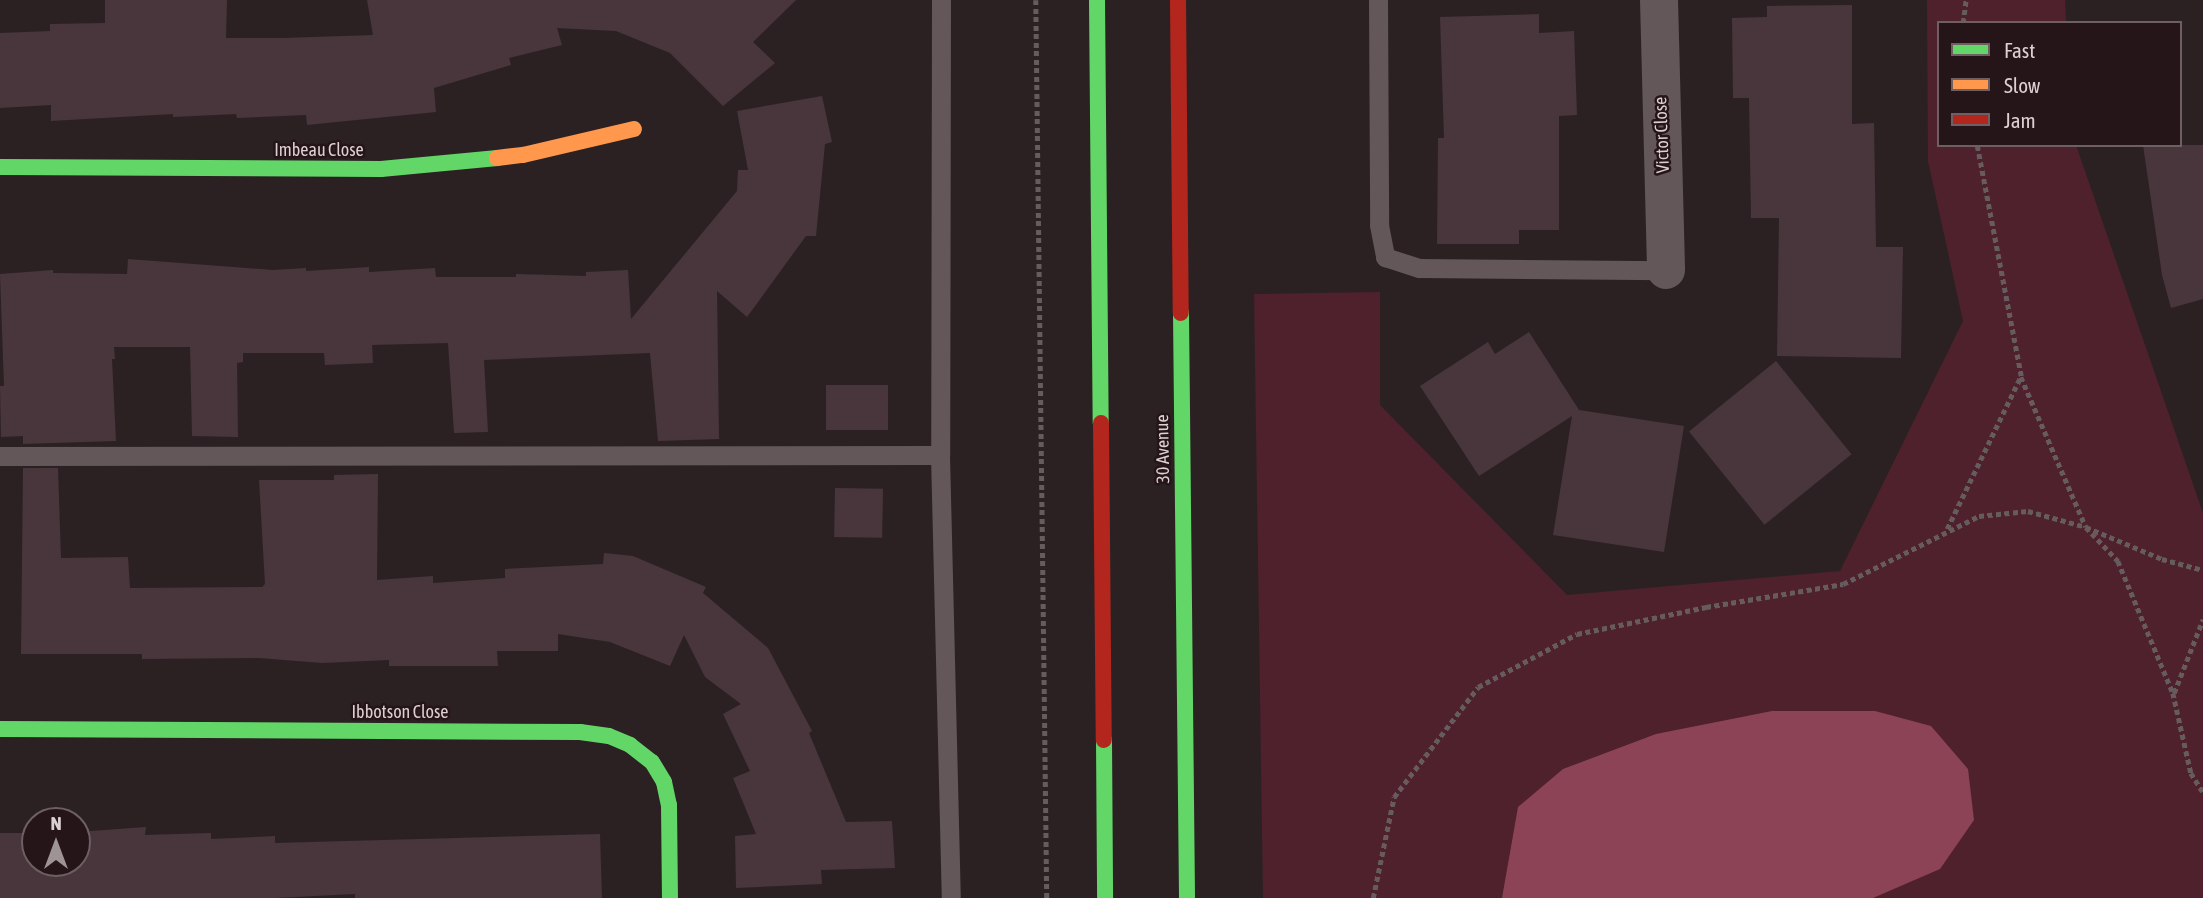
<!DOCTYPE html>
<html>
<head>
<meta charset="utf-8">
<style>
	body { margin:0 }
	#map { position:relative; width:2203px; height:898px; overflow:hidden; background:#2b2123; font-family:"Asap Condensed",sans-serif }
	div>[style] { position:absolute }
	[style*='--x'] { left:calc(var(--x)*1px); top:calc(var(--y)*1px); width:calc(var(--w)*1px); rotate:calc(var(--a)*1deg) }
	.green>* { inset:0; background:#4e212d }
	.water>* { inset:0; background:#8d4356 }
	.building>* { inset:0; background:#48363c; transform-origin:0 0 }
	.path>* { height:4.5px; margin-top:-2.25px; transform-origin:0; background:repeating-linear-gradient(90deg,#665c5e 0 5px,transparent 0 8.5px) }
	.lane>* { height:19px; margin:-9.5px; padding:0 9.5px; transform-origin:9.5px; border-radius:9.5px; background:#635759 }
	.street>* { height:38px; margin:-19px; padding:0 19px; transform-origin:19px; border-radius:19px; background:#635759 }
	.fast>* { height:16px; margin:-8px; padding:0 8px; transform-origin:8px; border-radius:8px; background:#63d668 }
	.slow>* { height:16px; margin:-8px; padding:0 8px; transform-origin:8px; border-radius:8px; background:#ff974d }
	.jam>* { height:16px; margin:-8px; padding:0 8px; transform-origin:8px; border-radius:8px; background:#b3261e }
	span { translate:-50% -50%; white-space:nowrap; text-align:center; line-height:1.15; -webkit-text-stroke:5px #251418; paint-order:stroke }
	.street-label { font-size:18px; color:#dcd0d2 }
	.legend { position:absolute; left:1937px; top:21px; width:245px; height:126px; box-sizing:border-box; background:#251418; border:2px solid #6e5f62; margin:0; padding:9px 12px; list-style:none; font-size:21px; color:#dcd0d2 }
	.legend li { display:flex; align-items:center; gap:14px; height:35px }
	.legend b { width:35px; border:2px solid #6e5f62 }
	.north { position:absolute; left:21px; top:807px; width:70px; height:70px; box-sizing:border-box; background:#251418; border:2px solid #6e5f62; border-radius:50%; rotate:0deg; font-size:19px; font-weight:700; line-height:28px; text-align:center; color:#dcd0d2 }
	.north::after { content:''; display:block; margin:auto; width:24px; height:32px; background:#9e9395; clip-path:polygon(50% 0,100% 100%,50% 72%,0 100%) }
</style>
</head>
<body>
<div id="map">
	<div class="green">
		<div style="clip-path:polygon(1927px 0,2065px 0,2066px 23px,1939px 23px,1939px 145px,2076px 145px,2203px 513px,2203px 898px,1263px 898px,1254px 294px,1380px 292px,1380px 405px,1567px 595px,1840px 571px,1963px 321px,1928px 161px)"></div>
	</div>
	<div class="water">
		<div style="clip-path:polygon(1772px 711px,1875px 711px,1931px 726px,1968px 769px,1974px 820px,1940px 869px,1873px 898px,1502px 898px,1518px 807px,1563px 769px,1656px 734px)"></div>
	</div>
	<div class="building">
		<div style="clip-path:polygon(105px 0,227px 0,226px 38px,283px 38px,373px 35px,367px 0,796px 0,753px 42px,775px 63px,723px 106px,670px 53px,616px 31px,557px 28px,562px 45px,509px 58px,511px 65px,434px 88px,436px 112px,307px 125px,306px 115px,237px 118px,236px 114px,173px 117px,173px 114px,51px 121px,51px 105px,0 108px,0 33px,50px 31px,50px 24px,105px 23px)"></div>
		<div style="clip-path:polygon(1852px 5px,1852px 124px,1874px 123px,1876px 247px,1903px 247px,1901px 358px,1777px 356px,1779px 218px,1751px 218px,1749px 98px,1733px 98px,1732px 18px,1767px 17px,1767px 6px)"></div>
		<div style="clip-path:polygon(1539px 14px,1539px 33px,1574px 31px,1577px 115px,1559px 116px,1559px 230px,1519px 230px,1519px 244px,1437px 244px,1438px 138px,1444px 138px,1440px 17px)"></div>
		<div style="clip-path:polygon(822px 96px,832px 142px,825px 144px,816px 236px,806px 236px,747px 317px,717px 291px,719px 439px,658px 441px,650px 353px,484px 360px,488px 432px,454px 433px,448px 343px,372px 345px,373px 363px,325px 365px,324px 353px,243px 353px,243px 362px,237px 363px,238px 437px,192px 436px,190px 347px,114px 347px,115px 359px,112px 359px,116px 441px,23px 444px,23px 436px,1px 437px,0 386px,4px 386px,0 274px,53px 270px,53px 273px,127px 274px,128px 259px,273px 270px,306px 268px,306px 271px,369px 267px,369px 272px,435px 268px,436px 277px,516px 277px,516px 274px,586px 276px,586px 272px,628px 270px,631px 319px,737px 191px,738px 170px,748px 170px,737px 111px)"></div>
		<div style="clip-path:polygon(2143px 145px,2203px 145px,2203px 299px,2171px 308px,2162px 275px)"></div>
		<div style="clip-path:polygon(1529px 332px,1579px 410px,1684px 426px,1664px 552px,1553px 535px,1572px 416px,1479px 476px,1420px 386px,1488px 342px,1495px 354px)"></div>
		<div style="left:1776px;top:361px;width:120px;height:112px;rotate:51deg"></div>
		<div style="left:888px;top:385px;width:45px;height:62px;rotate:90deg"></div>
		<div style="clip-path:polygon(23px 468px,58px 468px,61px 558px,128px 557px,130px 588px,262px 587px,265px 584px,259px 480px,334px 480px,334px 475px,378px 474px,377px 580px,433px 576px,433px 583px,505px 578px,505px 569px,603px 564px,604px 553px,633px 556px,706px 587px,703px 593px,768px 648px,812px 731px,809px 733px,846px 822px,892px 821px,895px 868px,821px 870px,822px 884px,736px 888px,735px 836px,756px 834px,733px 778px,750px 771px,723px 714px,741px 704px,705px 677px,684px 635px,670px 666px,610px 642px,558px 634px,558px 651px,497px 651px,498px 666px,389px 666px,389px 660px,322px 663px,259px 658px,142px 659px,142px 654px,21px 654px)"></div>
		<div style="left:835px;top:488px;width:48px;height:49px;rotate:1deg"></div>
		<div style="clip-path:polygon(146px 827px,145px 835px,211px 833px,211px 839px,275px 836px,275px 843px,600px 834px,602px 898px,355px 898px,355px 894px,276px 898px,0 898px,0 833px,35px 833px,35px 863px,77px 863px,77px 832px)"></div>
	</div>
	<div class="path">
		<div style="--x:1036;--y:0;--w:898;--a:89.3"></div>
		<div style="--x:1963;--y:23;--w:23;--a:-83"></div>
		<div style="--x:2021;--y:377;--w:163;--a:66.6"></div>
		<div style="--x:2086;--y:527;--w:82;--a:22.8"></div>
		<div style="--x:2162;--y:559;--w:42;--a:15"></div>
		<div style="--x:1947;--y:529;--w:170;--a:-64.2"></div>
		<div style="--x:2021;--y:376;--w:235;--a:-100.8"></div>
		<div style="--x:2174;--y:693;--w:79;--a:-68.6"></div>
		<div style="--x:1373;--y:898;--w:103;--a:-78.3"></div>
		<div style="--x:1394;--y:797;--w:138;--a:-52.6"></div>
		<div style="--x:1478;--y:687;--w:112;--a:-28.2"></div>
		<div style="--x:1577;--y:634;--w:132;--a:-11.8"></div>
		<div style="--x:1706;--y:607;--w:139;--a:-9.5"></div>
		<div style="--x:1843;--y:584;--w:152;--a:-26.6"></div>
		<div style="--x:1979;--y:516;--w:49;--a:-5.8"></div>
		<div style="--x:2028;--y:511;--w:60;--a:15.4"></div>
		<div style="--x:2086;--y:527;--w:47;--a:46.7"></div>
		<div style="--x:2118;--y:561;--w:143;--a:67.4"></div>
		<div style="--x:2173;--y:693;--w:82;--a:77.3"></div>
		<div style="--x:2191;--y:773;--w:22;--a:58"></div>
	</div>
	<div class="lane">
		<div style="--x:941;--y:0;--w:455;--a:90.1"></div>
		<div style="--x:940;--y:455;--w:443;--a:88.6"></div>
		<div style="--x:1378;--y:0;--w:225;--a:89.7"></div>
		<div style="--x:1379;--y:225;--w:33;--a:79"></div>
		<div style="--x:1385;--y:257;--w:36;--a:18"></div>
		<div style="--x:1419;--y:268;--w:247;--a:0.5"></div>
		<div style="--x:0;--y:456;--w:940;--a:-0.06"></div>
	</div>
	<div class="street">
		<div style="--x:1659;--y:0;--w:270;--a:88.5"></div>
	</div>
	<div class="fast">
		<div style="--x:1097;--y:0;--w:423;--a:89.5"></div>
		<div style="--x:0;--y:167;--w:381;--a:0.3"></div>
		<div style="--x:381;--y:169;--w:117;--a:-5.4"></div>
		<div style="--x:1181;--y:313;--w:585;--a:89.41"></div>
		<div style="--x:0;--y:729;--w:580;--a:0.3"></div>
		<div style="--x:580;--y:732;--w:29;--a:8"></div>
		<div style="--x:609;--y:736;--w:23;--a:23"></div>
		<div style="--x:630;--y:745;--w:28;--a:38"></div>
		<div style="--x:652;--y:762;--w:23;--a:59"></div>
		<div style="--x:664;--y:782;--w:24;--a:78"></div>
		<div style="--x:669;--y:805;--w:93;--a:89.4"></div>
		<div style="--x:1104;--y:740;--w:158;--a:89.6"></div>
	</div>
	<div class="slow">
		<div style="--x:497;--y:158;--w:26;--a:-7"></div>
		<div style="--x:523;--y:155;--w:114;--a:-13.2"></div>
	</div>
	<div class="jam">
		<div style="--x:1178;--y:0;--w:313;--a:89.5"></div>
		<div style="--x:1101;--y:423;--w:317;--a:89.5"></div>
	</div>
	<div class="street-label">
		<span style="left:1662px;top:135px;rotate:-92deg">Victor Close</span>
		<span style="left:319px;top:150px">Imbeau Close</span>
		<span style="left:1163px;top:449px;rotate:-91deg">30 Avenue</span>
		<span style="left:400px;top:712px">Ibbotson Close</span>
	</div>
	<ul class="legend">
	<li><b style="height:9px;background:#63d668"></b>Fast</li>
	<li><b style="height:9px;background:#ff974d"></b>Slow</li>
	<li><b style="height:9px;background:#b3261e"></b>Jam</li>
	</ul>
	<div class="north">N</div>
</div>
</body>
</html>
